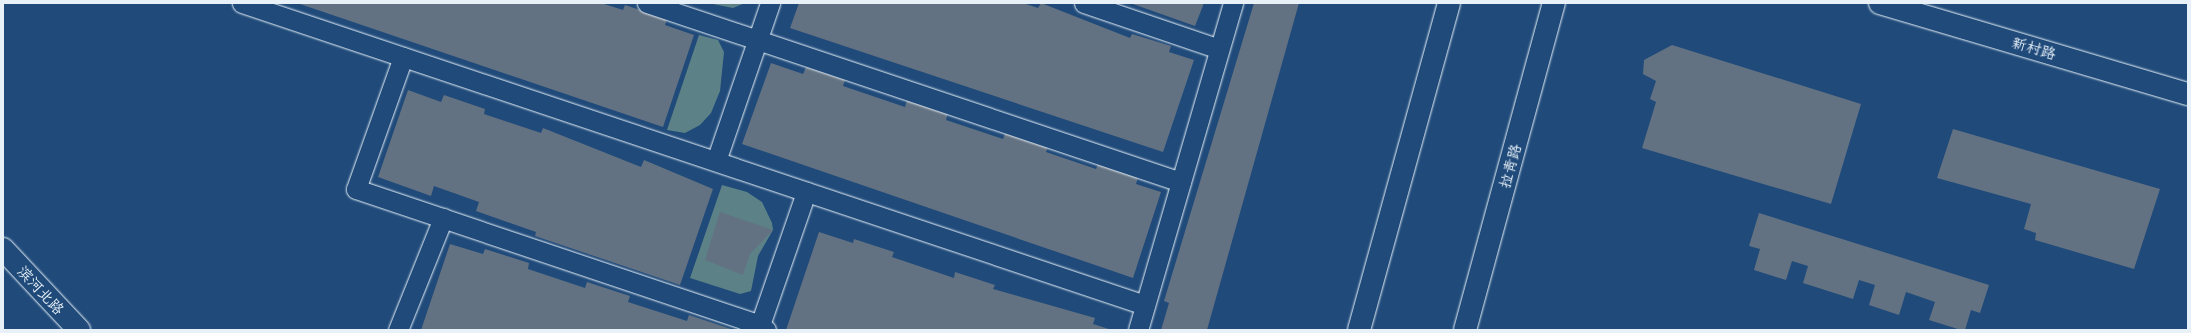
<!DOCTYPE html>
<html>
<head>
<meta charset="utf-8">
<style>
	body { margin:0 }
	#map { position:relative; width:2191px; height:333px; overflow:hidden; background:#1f4a7a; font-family:"Patrick Hand","LXGW WenKai TC",sans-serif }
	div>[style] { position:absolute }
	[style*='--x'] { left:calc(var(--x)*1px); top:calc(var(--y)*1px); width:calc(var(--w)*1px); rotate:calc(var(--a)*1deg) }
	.green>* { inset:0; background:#5c8287 }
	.building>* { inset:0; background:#637282 }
	.roads { filter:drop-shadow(0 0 1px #e8f1f8) drop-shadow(0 0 1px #e8f1f8) }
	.lane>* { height:19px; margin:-9.5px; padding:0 9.5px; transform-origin:9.5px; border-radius:9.5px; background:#1f4a7a }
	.secondary>* { height:22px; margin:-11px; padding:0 11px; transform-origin:11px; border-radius:11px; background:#1f4a7a }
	span { translate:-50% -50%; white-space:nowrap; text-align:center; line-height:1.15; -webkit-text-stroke:3px #1f4a7a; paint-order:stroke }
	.street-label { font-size:15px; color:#e8f1f8 }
	.frame { position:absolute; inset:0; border:4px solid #e8f1f8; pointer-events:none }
</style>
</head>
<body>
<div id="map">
	<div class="green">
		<div style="clip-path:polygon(708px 3px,745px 3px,733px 8px)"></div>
		<div style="clip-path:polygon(699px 35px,718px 40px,724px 52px,720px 91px,711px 113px,700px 125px,685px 133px,667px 130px)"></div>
		<div style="clip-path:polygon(722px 185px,747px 192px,762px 202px,772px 223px,773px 230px,758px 256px,751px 291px,740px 294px,690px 278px)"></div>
	</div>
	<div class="building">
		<div style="clip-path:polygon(297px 3px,601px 3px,623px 10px,625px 5px,667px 19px,665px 25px,694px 35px,663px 127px)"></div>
		<div style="clip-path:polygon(799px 3px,1023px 3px,1038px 8px,1041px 3px,1130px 38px,1132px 34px,1171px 46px,1169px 52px,1194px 60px,1163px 152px,790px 28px)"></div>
		<div style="clip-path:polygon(1130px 3px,1204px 3px,1195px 26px)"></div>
		<div style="clip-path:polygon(1254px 3px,1299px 3px,1207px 330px,1161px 330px,1169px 303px,1164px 301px)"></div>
		<div style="clip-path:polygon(1672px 45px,1861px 104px,1831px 204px,1642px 148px,1656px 102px,1650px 99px,1656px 81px,1643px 74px,1644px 60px)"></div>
		<div style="clip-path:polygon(771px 63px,803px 74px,806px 67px,845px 80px,843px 86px,905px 107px,907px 100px,948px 113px,946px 120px,1003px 139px,1005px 133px,1048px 147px,1046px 152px,1096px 169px,1098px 164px,1138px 177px,1136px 184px,1161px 192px,1133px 278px,742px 144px)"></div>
		<div style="clip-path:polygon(408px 90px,441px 102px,444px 95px,485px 109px,484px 114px,541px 133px,543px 128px,641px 167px,644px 160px,713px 189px,680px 285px,535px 236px,536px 232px,476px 211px,479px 202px,434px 186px,431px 196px,378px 177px)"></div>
		<div style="clip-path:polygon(1953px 129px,2160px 189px,2134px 269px,2035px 240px,2036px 233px,2024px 229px,2031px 204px,1937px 178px)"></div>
		<div style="clip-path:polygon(720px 212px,773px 230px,750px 254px,743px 275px,705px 260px)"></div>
		<div style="clip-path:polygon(1759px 213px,1989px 285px,1980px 313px,1971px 310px,1965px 330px,1961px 330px,1929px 320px,1935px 302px,1906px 292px,1899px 315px,1869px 305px,1875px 285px,1859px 280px,1853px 299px,1803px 283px,1808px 266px,1792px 261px,1786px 280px,1754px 270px,1760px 249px,1749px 246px)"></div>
		<div style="clip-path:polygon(819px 232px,853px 243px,854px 239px,894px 252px,892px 257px,954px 278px,955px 272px,995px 285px,993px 289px,1095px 318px,1093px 324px,1112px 330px,786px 330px)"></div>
		<div style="clip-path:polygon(450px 244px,483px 254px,485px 249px,529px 263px,528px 269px,585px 288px,587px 282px,630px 296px,628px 302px,687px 321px,689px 315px,731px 329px,421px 330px)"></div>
	</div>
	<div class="roads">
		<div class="lane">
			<div style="--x:242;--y:3;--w:952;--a:18.49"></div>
			<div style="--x:647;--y:3;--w:563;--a:18.53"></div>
			<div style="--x:1084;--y:3;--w:143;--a:18.8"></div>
			<div style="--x:403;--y:57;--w:140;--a:109.6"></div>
			<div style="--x:356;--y:189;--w:426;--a:18.6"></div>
			<div style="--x:760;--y:325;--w:8;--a:40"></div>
			<div style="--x:716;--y:161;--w:167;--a:-71.1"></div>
			<div style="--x:760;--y:325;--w:141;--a:-70.9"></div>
			<div style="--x:398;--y:330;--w:121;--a:-68.1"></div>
			<div style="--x:1138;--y:330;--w:341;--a:-73.8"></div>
		</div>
		<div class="secondary">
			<div style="--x:1880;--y:3;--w:321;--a:16.5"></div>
			<div style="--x:3;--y:249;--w:111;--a:46.8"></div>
			<div style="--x:1359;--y:330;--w:339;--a:-74.6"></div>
			<div style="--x:1465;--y:330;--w:339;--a:-74.8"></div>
		</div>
	</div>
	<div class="street-label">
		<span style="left:2034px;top:48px;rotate:16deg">新村路</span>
		<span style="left:1510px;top:166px;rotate:-75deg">拉青路</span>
		<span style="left:41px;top:290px;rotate:47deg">滨河北路</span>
	</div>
	<div class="frame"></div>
</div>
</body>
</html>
